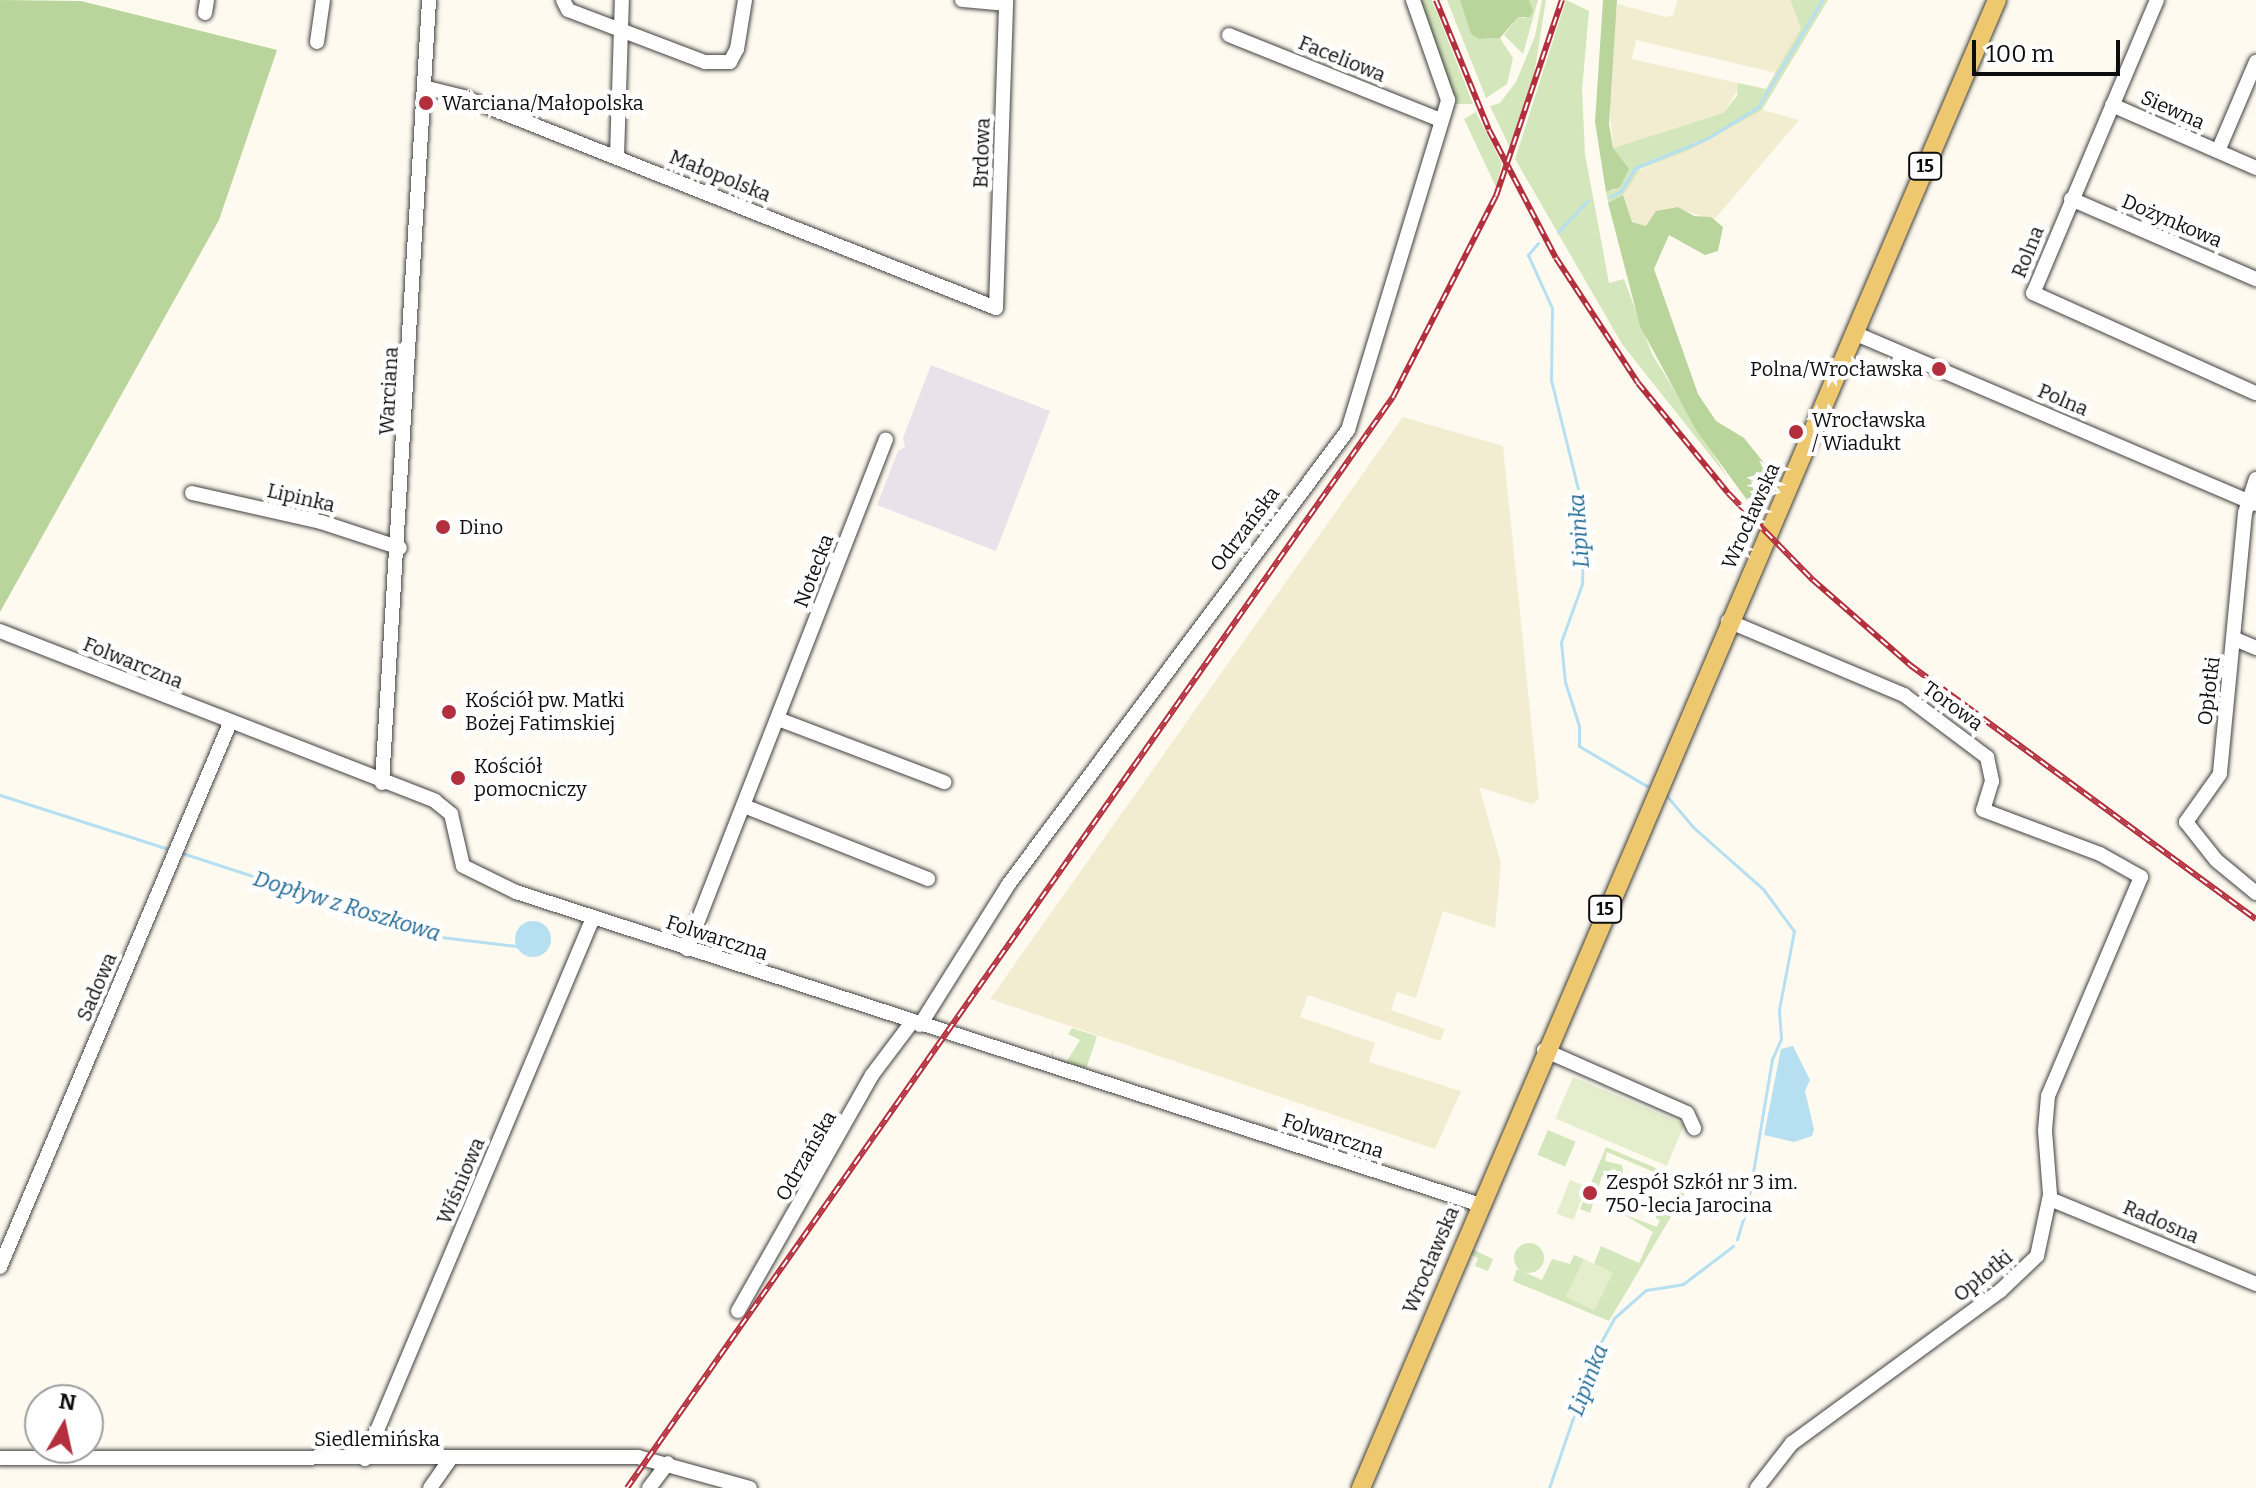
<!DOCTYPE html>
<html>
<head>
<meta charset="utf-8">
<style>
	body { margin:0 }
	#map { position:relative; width:2256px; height:1488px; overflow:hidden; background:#fefaef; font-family:Bitter,serif }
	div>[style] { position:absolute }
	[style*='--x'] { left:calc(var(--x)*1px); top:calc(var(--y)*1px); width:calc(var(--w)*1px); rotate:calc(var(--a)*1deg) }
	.industrial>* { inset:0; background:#eae2eb }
	.farmland>* { inset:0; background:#f2edd1 }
	.green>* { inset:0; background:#d4e6bb; transform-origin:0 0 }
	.round { border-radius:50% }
	.forest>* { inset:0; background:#b9d59b }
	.pitch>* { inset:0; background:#e4eecc; transform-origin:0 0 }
	.water>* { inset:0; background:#b7dff2 }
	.stream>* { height:3px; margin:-1.5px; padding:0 1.5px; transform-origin:1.5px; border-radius:1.5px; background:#b7dff2 }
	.roads { filter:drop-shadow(0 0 2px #404040) drop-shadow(0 0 2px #404040) }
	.minor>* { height:14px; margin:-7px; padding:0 7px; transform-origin:7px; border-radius:7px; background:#fff }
	.major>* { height:18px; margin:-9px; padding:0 9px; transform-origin:9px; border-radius:9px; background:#eec86e }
	.rail>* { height:6px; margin-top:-3px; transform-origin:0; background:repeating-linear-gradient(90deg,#fff 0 9px,#b32f3d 0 18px); box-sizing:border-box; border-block:2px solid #b32f3d }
	.dots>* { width:22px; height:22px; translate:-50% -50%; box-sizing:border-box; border:4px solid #fff; border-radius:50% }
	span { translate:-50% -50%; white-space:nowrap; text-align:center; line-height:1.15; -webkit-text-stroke:8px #fff; paint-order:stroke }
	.shield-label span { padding:2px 6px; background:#fff; border:2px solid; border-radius:6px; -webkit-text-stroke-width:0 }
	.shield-label { font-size:18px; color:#0d0d0d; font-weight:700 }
	.street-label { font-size:20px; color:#0d0d0d }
	.poi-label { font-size:20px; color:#0d0d0d }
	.left { translate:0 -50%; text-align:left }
	.right { translate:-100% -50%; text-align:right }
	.water-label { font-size:22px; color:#206996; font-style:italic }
	.north { position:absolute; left:24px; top:1384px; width:80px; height:80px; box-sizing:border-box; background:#fff; border:2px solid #9e9e9e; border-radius:50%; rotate:9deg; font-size:22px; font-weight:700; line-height:32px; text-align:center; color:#0d0d0d }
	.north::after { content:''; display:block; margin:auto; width:28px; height:36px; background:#b32f3d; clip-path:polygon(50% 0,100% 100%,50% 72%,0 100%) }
	.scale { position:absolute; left:1972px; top:40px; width:148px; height:36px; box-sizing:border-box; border:4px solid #0d0d0d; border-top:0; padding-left:10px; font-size:24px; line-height:28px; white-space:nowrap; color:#0d0d0d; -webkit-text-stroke:6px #fff; paint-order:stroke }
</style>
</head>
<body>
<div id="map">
	<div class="industrial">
		<div style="clip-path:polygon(931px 365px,1050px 411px,996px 551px,877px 505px,898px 451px,905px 447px,903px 438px)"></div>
	</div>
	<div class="farmland">
		<div style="clip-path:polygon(1678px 0,1790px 0,1801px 28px,1776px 73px,1636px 40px,1632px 59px,1738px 83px,1738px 90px,1723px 113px,1613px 148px,1608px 90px,1617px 4px,1666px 17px,1673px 15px)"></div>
		<div style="clip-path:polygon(1762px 110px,1799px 120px,1714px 220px,1672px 207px,1646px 226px,1628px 220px,1623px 195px,1633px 174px)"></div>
		<div style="clip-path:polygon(1403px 417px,1503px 446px,1539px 799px,1532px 804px,1479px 787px,1501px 863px,1495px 928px,1443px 911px,1416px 998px,1397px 992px,1391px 1010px,1445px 1029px,1440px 1041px,1308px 995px,1300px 1017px,1375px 1043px,1369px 1062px,1461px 1091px,1435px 1149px,990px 999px)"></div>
	</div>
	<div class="green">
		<div style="clip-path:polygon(1417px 0,1432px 0,1473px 104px,1454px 104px)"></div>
		<div style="clip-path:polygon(1447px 0,1460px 0,1479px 39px,1500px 38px,1513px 58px,1507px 84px,1486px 98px)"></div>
		<div style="clip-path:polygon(1529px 0,1538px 0,1523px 54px,1504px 35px,1518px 17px,1525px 18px)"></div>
		<div style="clip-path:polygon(1542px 0,1546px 0,1534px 75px,1511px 150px,1490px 106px,1500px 103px,1516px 82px,1535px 36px)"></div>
		<div style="clip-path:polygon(1566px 0,1589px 11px,1582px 90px,1585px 154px,1609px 283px,1624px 279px,1652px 354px,1728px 478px,1622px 344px,1515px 159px)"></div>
		<div style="clip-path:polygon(1790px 0,1828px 0,1762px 110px,1689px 150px,1640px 169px,1623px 195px,1608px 203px,1606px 192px,1615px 190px,1613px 148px,1723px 113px,1737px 96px,1738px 83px,1766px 89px,1801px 28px)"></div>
		<div style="clip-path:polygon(1476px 112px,1502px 164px,1496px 187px,1464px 119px)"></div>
		<div style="clip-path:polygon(1776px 478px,1780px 481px,1776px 490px,1760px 504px,1759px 513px,1747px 500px,1777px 483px)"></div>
		<div style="clip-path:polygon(1072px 1028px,1097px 1036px,1086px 1069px,1051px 1057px,1052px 1052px,1054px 1051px,1052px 1057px,1067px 1061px,1080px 1040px,1068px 1034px)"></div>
		<div style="left:1548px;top:1130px;width:30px;height:27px;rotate:23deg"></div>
		<div style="clip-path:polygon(1606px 1147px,1691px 1183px,1609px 1321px,1513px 1281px,1517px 1269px,1542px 1280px,1552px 1259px,1570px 1264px,1574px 1255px,1584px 1259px,1567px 1297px,1613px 1273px,1594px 1264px,1601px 1246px,1639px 1263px,1653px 1232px,1623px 1214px,1657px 1227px,1660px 1220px,1648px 1215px,1640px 1196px,1673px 1204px,1682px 1184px,1607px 1152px,1605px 1161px,1622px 1165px,1623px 1172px,1616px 1178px,1602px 1176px,1590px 1213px,1580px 1209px)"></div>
		<div class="round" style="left:1514px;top:1243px;width:30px;height:30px"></div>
		<div style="clip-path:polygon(1472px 1249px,1493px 1259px,1488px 1271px,1475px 1266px,1478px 1258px,1470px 1254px)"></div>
	</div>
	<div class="forest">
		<div style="clip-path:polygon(0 0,81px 1px,277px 50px,219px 220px,0 612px)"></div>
		<div style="clip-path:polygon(1460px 0,1529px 0,1533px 11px,1530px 17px,1518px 17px,1500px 38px,1479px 39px,1471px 34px)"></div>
		<div style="clip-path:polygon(1603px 0,1617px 0,1609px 124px,1613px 148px,1629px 169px,1620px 187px,1606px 192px,1595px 122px)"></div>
		<div style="clip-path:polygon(1623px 195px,1632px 222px,1646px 226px,1656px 211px,1678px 207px,1694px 216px,1711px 217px,1723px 227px,1718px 251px,1705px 255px,1669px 235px,1654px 269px,1698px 394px,1716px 421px,1744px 438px,1776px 478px,1777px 483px,1747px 500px,1696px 430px,1640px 326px,1608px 203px)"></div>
	</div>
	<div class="pitch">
		<div style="left:1573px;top:1077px;width:121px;height:45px;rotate:23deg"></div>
		<div style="left:1570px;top:1180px;width:18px;height:36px;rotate:22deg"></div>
		<div style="left:1584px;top:1259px;width:32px;height:42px;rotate:26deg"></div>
	</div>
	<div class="water">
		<div class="round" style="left:515px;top:921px;width:36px;height:36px"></div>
		<div style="clip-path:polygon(1793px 1046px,1810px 1080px,1805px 1091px,1814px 1129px,1812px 1136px,1794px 1142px,1764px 1135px,1781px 1049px)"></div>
	</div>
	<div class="stream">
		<div style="--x:1610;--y:197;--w:13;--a:-29"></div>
		<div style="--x:1621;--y:191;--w:27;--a:-59"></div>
		<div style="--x:1635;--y:168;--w:79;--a:-22.3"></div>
		<div style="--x:1708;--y:138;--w:59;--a:-31.8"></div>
		<div style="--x:1758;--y:107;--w:125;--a:-59.1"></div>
		<div style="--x:1558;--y:232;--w:44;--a:-46.8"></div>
		<div style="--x:1538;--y:243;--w:16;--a:130"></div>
		<div style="--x:1528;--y:255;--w:58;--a:65.6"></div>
		<div style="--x:1552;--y:308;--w:72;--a:90.8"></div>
		<div style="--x:1551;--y:380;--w:112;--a:76.1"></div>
		<div style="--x:1578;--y:489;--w:49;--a:84.2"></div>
		<div style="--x:1583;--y:538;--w:46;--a:91.2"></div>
		<div style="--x:1582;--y:584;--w:62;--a:109.9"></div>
		<div style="--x:1561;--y:642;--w:40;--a:84.3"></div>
		<div style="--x:1565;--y:682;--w:46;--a:72.3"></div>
		<div style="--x:1579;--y:726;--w:20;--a:90"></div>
		<div style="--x:1579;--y:746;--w:79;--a:30.5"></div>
		<div style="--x:0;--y:795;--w:176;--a:17.8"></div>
		<div style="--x:1666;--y:795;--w:42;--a:49.8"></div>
		<div style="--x:1693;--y:827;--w:94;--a:41.5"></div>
		<div style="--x:1763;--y:889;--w:52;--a:53.6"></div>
		<div style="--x:1794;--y:931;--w:80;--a:100.8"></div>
		<div style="--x:1779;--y:1010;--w:29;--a:86"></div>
		<div style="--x:1781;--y:1039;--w:22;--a:114"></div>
		<div style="--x:1772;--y:1059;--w:146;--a:99.5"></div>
		<div style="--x:1748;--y:1203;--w:38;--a:107"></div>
		<div style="--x:182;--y:853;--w:272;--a:18"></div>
		<div style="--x:441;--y:937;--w:76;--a:6.8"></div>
		<div style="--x:1549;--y:1488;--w:145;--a:-71.1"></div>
		<div style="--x:1596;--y:1351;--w:38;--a:-61"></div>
		<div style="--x:1614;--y:1318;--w:43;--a:-41.2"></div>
		<div style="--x:1646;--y:1290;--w:37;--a:-9"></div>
		<div style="--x:1683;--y:1284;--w:63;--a:-37.2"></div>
	</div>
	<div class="roads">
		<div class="minor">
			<div style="--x:563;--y:0;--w:11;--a:63"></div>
			<div style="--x:568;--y:10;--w:147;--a:20.8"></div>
			<div style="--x:705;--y:62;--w:25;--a:0"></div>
			<div style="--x:730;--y:62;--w:15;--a:-62"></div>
			<div style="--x:737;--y:49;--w:50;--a:-80.7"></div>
			<div style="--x:962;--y:0;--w:44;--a:5.2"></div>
			<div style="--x:2157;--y:0;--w:318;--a:112.9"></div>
			<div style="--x:2033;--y:293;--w:244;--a:24.2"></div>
			<div style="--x:205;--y:13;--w:13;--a:-81"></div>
			<div style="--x:1229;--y:35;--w:227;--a:21.9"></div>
			<div style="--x:317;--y:42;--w:42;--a:-81.9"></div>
			<div style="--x:427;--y:88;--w:37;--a:14"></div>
			<div style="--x:463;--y:97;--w:573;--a:21.6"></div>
			<div style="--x:996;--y:308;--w:308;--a:-88.1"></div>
			<div style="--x:2112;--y:105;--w:157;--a:23.6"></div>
			<div style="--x:2218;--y:151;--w:97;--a:-66.9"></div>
			<div style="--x:617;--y:156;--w:156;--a:-88.2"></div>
			<div style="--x:2071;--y:199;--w:202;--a:23.4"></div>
			<div style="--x:1854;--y:333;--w:435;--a:23.1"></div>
			<div style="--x:2256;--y:479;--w:36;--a:108"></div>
			<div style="--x:2245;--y:513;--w:262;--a:95.5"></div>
			<div style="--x:2220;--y:774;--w:59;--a:125.3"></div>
			<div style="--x:2186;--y:822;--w:48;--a:51.7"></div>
			<div style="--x:2216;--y:860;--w:52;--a:39.5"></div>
			<div style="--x:192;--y:493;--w:132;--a:12.7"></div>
			<div style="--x:321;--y:522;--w:83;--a:18.2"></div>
			<div style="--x:1728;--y:621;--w:191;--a:22.8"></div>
			<div style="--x:1904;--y:695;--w:104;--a:36.8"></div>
			<div style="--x:1987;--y:757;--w:25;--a:78"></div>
			<div style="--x:1992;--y:781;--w:30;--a:107"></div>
			<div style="--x:1983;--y:810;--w:125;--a:20.6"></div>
			<div style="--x:2100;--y:854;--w:47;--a:29.3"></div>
			<div style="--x:2141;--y:877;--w:238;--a:113"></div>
			<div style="--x:2048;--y:1096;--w:35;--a:95"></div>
			<div style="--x:2045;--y:1131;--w:64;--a:85.5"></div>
			<div style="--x:2050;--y:1195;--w:62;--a:102"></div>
			<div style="--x:2037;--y:1256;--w:51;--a:136.6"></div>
			<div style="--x:2000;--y:1291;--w:258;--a:143.8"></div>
			<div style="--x:1792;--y:1443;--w:57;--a:127.9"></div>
			<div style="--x:0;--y:631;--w:467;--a:21.3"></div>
			<div style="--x:435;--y:801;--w:21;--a:39"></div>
			<div style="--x:451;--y:814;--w:53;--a:77"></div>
			<div style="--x:463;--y:866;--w:59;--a:26.1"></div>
			<div style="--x:516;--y:892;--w:1011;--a:17.97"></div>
			<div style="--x:2235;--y:639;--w:23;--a:23"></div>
			<div style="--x:778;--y:719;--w:178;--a:20.8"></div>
			<div style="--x:382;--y:783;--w:784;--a:-86.56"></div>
			<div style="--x:744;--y:806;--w:198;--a:21.6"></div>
			<div style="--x:687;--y:949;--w:547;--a:-68.68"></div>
			<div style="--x:920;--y:1025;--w:165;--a:-57.8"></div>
			<div style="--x:1008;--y:885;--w:568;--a:-53.23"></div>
			<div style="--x:1348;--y:430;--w:345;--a:-73.1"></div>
			<div style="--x:1448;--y:100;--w:106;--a:-109.3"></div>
			<div style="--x:1544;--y:1050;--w:156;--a:23.8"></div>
			<div style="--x:1687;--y:1113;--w:17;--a:65"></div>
			<div style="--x:2050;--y:1199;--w:223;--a:22.4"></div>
			<div style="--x:0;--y:1267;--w:591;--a:-67.08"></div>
			<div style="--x:738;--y:1311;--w:271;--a:-60.4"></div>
			<div style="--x:872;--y:1075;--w:66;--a:-53"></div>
			<div style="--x:0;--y:1458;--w:638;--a:-0.09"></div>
			<div style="--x:638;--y:1457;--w:116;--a:15.5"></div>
			<div style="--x:365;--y:1459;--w:587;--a:-67.15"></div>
			<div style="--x:430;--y:1488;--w:37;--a:-55"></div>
			<div style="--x:649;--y:1488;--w:31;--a:-53"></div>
		</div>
		<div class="major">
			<div style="--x:1361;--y:1488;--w:1618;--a:-66.86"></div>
		</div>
	</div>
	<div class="rail">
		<div style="--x:1436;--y:0;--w:140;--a:67.8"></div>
		<div style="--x:1489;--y:130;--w:144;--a:62.4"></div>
		<div style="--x:1556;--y:258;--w:149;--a:56.7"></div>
		<div style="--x:1638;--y:383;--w:142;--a:50.7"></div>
		<div style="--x:1728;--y:493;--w:122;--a:45.7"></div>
		<div style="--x:1813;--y:580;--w:129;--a:41.2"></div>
		<div style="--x:1910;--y:665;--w:429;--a:36.3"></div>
		<div style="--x:627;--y:1488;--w:1333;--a:-54.93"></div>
		<div style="--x:1393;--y:397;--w:226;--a:-62.9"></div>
		<div style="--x:1496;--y:196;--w:207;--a:-71.4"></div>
	</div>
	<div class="dots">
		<div style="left:426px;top:103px;background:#b32f3d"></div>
		<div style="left:1939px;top:369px;background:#b32f3d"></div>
		<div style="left:1796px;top:432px;background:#b32f3d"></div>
		<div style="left:443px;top:527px;background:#b32f3d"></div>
		<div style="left:449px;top:712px;background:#b32f3d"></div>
		<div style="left:458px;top:778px;background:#b32f3d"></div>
		<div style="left:1590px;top:1193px;background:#b32f3d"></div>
	</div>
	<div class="shield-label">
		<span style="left:1925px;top:166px">15</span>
		<span style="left:1605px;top:909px">15</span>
	</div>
	<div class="street-label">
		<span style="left:1342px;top:59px;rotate:22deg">Faceliowa</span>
		<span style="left:2173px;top:110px;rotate:24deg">Siewna</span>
		<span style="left:982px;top:153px;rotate:-88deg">Brdowa</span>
		<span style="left:720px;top:176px;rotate:22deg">Małopolska</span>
		<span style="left:2172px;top:221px;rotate:23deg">Dożynkowa</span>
		<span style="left:2028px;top:252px;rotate:-68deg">Rolna</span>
		<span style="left:389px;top:391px;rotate:-87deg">Warciana</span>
		<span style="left:2063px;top:400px;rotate:23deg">Polna</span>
		<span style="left:301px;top:498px;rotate:13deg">Lipinka</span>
		<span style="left:1751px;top:516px;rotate:-66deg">Wrocławska</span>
		<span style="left:1245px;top:529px;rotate:-53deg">Odrzańska</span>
		<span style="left:814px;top:571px;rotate:-69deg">Notecka</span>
		<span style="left:133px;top:663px;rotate:22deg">Folwarczna</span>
		<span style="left:2209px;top:691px;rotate:-83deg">Opłotki</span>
		<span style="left:1953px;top:706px;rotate:36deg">Torowa</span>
		<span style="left:717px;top:938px;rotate:18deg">Folwarczna</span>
		<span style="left:97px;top:987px;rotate:-67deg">Sadowa</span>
		<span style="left:1333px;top:1136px;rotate:18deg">Folwarczna</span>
		<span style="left:806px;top:1156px;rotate:-60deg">Odrzańska</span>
		<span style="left:461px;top:1181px;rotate:-67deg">Wiśniowa</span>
		<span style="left:2161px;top:1222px;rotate:23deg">Radosna</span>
		<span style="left:1431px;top:1260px;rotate:-67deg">Wrocławska</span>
		<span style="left:1983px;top:1276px;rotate:-39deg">Opłotki</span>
		<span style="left:377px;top:1439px">Siedlemińska</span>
	</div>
	<div class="poi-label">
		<span class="left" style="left:442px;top:103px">Warciana/Małopolska</span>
		<span class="right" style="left:1923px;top:369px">Polna/Wrocławska</span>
		<span class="left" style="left:1812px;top:432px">Wrocławska<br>/ Wiadukt</span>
		<span class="left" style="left:459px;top:527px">Dino</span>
		<span class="left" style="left:465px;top:712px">Kościół pw. Matki<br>Bożej Fatimskiej</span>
		<span class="left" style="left:474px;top:778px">Kościół<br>pomocniczy</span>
		<span class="left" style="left:1606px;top:1194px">Zespół Szkół nr 3 im.<br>750-lecia Jarocina</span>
	</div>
	<div class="water-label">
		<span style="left:1579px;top:531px;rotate:-94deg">Lipinka</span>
		<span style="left:347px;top:906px;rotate:17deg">Dopływ z Roszkowa</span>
		<span style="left:1588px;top:1380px;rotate:-69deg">Lipinka</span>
	</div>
	<div class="north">N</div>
	<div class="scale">100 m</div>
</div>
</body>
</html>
